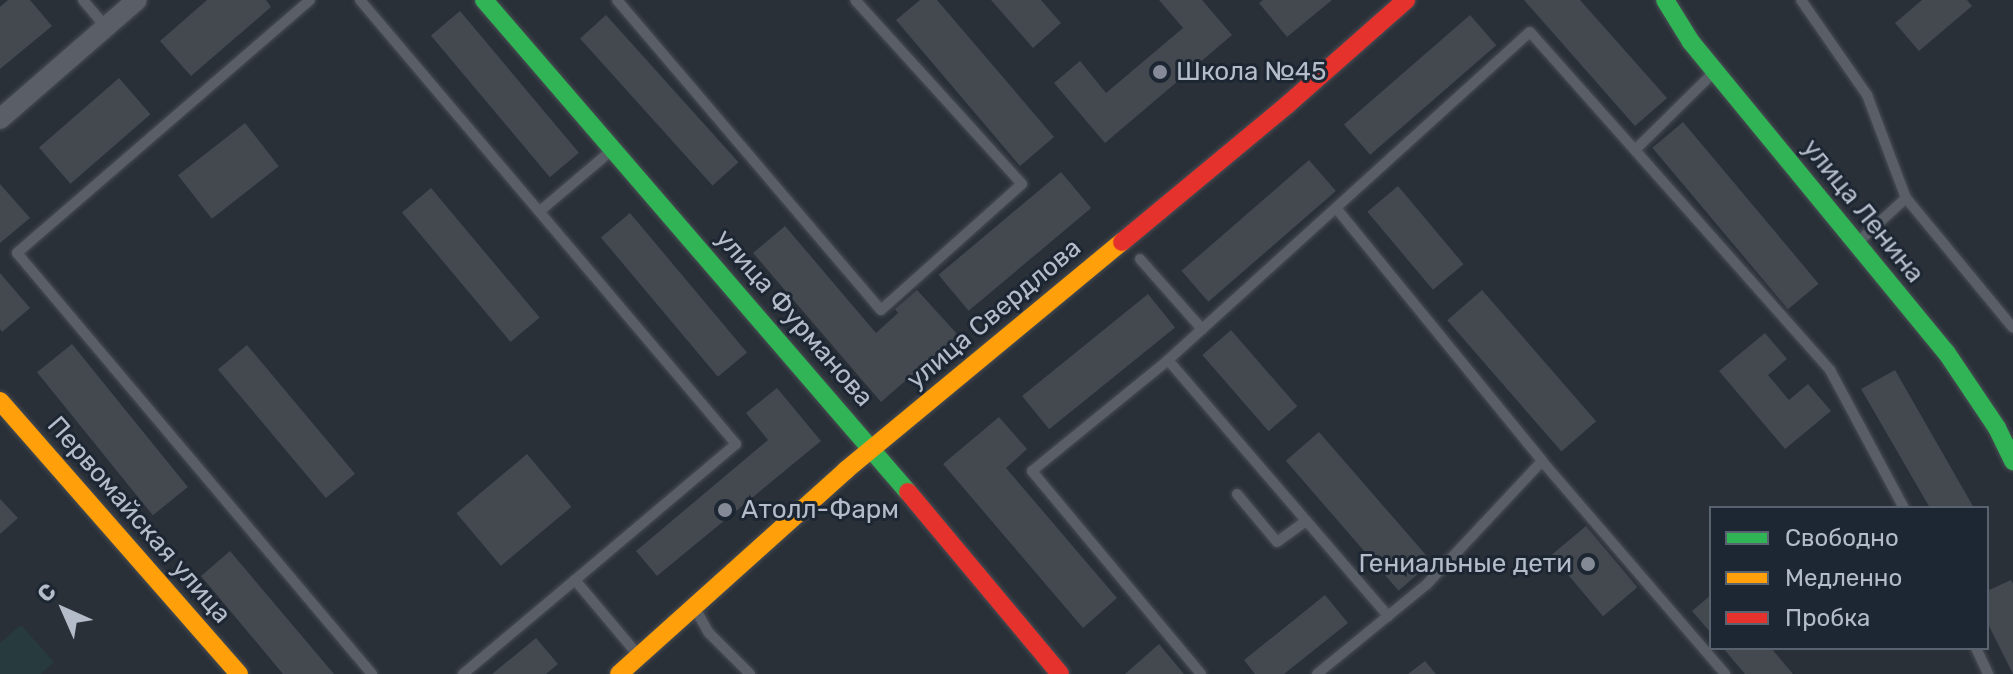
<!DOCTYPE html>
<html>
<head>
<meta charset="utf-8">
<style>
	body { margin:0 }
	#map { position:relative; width:2013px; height:674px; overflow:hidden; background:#2a3038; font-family:Rubik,sans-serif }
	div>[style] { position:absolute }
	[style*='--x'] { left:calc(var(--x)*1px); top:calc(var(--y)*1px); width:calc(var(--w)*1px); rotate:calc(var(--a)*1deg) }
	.green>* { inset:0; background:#273a3e }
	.building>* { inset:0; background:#444950; transform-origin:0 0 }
	.roads { filter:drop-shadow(0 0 2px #484c53) drop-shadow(0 0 2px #484c53) }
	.lane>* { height:10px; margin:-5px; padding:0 5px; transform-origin:5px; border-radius:5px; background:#5a5e66 }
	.street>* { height:20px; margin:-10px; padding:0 10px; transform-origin:10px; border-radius:10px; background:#5a5e66 }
	.fast>* { height:18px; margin:-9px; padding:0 9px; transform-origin:9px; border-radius:9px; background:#30b455 }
	.slow>* { height:18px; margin:-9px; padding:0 9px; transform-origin:9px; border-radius:9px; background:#ff9f0a }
	.jam>* { height:18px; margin:-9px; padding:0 9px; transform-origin:9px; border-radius:9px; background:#e5322d }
	.dots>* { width:22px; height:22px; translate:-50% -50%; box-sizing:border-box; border:4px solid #1d2633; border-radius:50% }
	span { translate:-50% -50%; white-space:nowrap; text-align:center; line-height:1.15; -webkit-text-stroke:6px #1d2633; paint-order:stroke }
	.poi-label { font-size:26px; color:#b4bcc9 }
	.left { translate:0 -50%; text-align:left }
	.right { translate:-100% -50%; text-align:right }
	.street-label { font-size:26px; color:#b4bcc9 }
	.legend { position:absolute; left:1709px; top:506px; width:280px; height:144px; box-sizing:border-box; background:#1d2633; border:2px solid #59626f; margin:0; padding:10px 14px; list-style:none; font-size:24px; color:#b4bcc9 }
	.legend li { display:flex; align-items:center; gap:16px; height:40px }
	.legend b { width:40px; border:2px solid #59626f }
	.north { position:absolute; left:24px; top:570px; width:80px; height:80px; -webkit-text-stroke:6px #1d2633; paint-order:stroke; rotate:315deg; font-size:22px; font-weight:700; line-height:32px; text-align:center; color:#b4bcc9 }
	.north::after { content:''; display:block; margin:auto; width:28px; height:36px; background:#b4bcc9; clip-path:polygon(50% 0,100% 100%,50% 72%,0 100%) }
</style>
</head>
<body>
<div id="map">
	<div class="green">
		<div style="clip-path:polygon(21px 625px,54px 662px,41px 674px,0 674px,0 643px)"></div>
	</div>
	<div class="building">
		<div style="clip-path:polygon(8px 0,30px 0,52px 26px,0 69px,0 7px)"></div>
		<div style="clip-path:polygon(207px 0,266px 0,271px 7px,191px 76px,160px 41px)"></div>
		<div style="clip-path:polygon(920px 0,937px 0,1054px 137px,1020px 166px,896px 20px)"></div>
		<div style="clip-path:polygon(991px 0,1041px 0,1061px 23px,1033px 48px)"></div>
		<div style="clip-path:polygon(1159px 0,1202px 0,1232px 35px,1105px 143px,1054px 83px,1080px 61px,1106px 93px,1183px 28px)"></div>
		<div style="clip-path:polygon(1263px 0,1332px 0,1287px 37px,1259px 3px)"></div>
		<div style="clip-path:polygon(1524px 0,1580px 0,1667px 98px,1635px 126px)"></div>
		<div style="clip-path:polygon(1922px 0,1967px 0,1972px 6px,1919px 51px,1895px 23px)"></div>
		<div style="left:460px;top:11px;width:185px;height:38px;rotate:50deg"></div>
		<div style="left:606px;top:15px;width:198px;height:35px;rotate:48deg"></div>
		<div style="left:1470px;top:15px;width:40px;height:167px;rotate:49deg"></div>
		<div style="left:119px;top:78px;width:48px;height:106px;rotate:49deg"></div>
		<div style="left:1683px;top:122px;width:211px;height:40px;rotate:50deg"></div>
		<div style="left:245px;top:123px;width:55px;height:85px;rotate:52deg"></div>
		<div style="left:1309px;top:160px;width:41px;height:169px;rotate:49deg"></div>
		<div style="left:1061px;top:172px;width:47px;height:160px;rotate:50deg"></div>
		<div style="clip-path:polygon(0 184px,30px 218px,0 243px)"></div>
		<div style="left:1398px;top:186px;width:102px;height:40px;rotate:50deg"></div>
		<div style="left:431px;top:188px;width:169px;height:38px;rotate:50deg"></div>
		<div style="left:630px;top:213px;width:182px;height:38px;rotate:50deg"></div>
		<div style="clip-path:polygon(785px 226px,876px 333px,898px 313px,895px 309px,917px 290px,958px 335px,881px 402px,753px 253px)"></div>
		<div style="clip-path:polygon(0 273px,30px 308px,2px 332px,0 329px)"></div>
		<div style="left:1482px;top:290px;width:174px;height:46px;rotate:49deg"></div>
		<div style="left:1148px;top:294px;width:43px;height:162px;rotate:51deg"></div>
		<div style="left:1231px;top:330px;width:101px;height:38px;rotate:49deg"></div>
		<div style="clip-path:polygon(1765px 333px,1787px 359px,1768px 375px,1789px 400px,1808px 384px,1831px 411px,1785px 449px,1719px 371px)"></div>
		<div style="left:72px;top:344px;width:184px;height:45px;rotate:51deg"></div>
		<div style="left:247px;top:345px;width:168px;height:38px;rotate:50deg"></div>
		<div style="clip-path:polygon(1895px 370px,1974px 508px,1930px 508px,1861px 389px)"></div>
		<div style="clip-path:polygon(777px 388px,821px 441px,657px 576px,636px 551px,768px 440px,746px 413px)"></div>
		<div style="clip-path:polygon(999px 417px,1027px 449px,1006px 468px,1117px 598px,1083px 628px,943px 464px)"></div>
		<div style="left:1319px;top:432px;width:172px;height:44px;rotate:49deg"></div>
		<div style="left:527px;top:454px;width:69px;height:92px;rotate:50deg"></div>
		<div style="clip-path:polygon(0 499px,18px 518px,0 534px)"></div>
		<div style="left:1586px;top:526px;width:80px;height:45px;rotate:50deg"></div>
		<div style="clip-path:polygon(230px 551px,334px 674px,283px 674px,201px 576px)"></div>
		<div style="clip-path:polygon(2011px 580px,2013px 584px,2013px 674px,1987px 622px,1987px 591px)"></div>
		<div style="clip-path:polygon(1325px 595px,1348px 623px,1284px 674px,1255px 674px,1244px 660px)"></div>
		<div style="clip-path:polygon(1711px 595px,1711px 633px,1692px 611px)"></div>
		<div style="clip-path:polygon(536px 638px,558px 664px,546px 674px,492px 674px)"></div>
		<div style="clip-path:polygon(1159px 644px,1184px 674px,1125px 674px)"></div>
		<div style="clip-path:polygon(1723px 648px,1771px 648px,1793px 674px,1745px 674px)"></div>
		<div style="clip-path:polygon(1425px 661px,1436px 674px,1408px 674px)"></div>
	</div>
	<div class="roads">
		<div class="lane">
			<div style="--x:83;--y:0;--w:35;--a:50"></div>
			<div style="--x:310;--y:0;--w:387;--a:139.2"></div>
			<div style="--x:17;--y:253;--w:551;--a:49.86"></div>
			<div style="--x:360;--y:0;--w:582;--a:49.74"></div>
			<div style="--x:736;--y:444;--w:211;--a:139.8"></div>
			<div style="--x:575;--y:580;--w:98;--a:50"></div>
			<div style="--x:617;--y:0;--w:407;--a:49.6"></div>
			<div style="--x:881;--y:310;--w:189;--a:-41.8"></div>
			<div style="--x:1022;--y:184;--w:248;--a:-132.2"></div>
			<div style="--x:1801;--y:0;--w:116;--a:55.2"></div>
			<div style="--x:1867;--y:95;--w:110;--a:69.3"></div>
			<div style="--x:1906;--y:198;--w:168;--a:50.5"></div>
			<div style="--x:1635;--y:150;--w:110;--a:-44.6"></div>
			<div style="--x:1336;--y:208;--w:326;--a:50.8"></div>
			<div style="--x:540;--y:211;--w:94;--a:-40.3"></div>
			<div style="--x:1858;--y:242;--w:65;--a:-42.5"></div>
			<div style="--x:1140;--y:259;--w:94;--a:48.5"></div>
			<div style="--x:1168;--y:360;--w:488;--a:-42.2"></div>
			<div style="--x:1530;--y:32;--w:452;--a:48.4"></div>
			<div style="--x:1830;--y:370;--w:157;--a:61.8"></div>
			<div style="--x:1237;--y:494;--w:62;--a:50.2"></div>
			<div style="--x:1277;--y:542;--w:36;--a:-36"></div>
			<div style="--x:696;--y:610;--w:26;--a:61"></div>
			<div style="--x:709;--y:633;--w:58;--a:45"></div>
			<div style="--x:1976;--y:648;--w:29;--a:65"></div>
			<div style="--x:463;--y:674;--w:146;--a:-40"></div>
			<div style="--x:1201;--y:674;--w:264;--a:-129.8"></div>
			<div style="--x:1032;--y:471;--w:176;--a:-39.2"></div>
			<div style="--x:1168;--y:360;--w:338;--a:49.3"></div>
			<div style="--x:1317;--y:674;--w:142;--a:-39.3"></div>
			<div style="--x:1427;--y:584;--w:168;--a:-46.9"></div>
			<div style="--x:1542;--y:461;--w:281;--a:49.3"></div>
		</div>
		<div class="street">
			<div style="--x:0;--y:119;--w:181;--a:-41"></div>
		</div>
		<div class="fast">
			<div style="--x:484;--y:0;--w:649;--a:49.25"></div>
			<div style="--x:1665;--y:0;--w:49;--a:58.2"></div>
			<div style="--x:1691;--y:42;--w:401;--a:50.6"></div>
			<div style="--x:1946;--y:352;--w:92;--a:56.1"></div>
			<div style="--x:1997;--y:428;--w:37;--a:64"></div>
		</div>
		<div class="slow">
			<div style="--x:0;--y:401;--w:363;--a:48.8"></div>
			<div style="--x:619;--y:674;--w:305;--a:-41.9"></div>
			<div style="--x:846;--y:470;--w:358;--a:-39.6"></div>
		</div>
		<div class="jam">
			<div style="--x:1122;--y:242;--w:214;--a:-39.7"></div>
			<div style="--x:1287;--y:105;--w:159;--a:-41.4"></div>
			<div style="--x:908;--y:492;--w:237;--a:50.1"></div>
		</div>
	</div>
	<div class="dots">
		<div style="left:1160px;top:72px;background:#848b96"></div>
		<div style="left:725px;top:510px;background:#848b96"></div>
		<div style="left:1588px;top:564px;background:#848b96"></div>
	</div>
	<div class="poi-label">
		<span class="left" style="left:1176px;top:72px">Школа №45</span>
		<span class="left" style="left:741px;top:510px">Атолл-Фарм</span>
		<span class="right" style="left:1572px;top:564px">Гениальные дети</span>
	</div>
	<div class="street-label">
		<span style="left:1863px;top:211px;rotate:51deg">улица Ленина</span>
		<span style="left:994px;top:314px;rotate:-40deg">улица Свердлова</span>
		<span style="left:794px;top:318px;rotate:49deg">улица Фурманова</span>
		<span style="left:139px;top:520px;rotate:49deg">Первомайская улица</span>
	</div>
	<ul class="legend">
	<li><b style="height:10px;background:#30b455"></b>Свободно</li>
	<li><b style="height:10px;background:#ff9f0a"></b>Медленно</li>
	<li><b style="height:10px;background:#e5322d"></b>Пробка</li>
	</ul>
	<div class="north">С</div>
</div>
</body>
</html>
